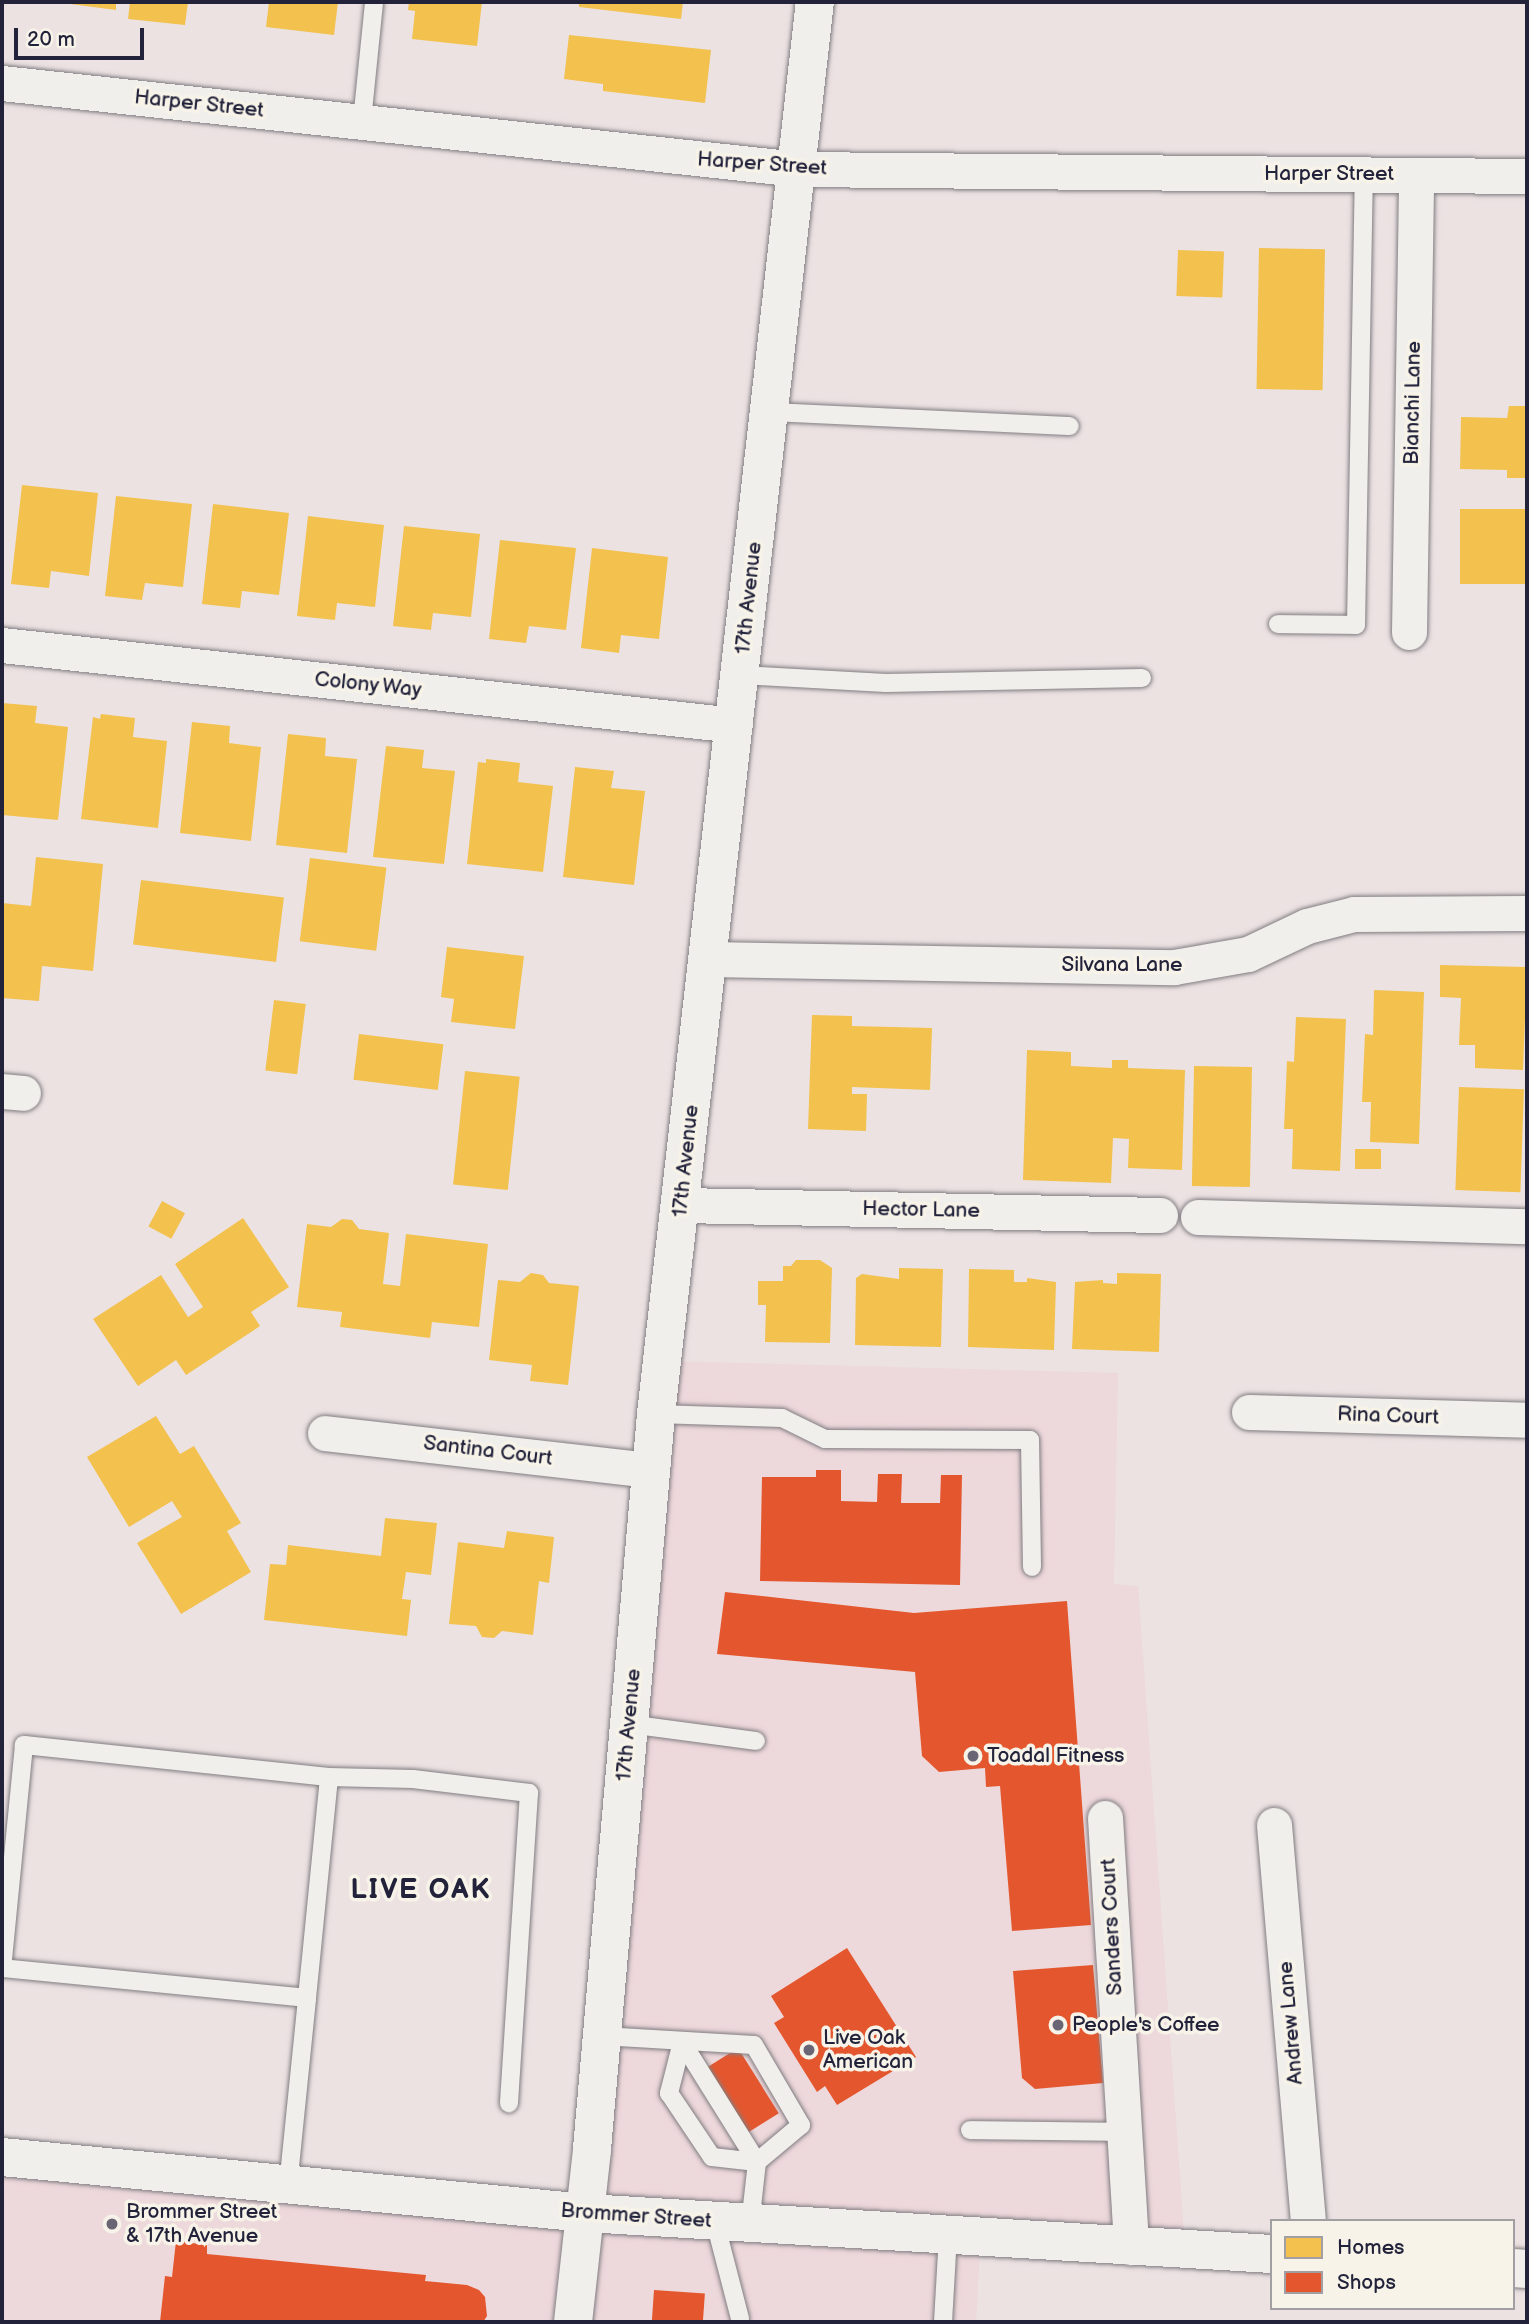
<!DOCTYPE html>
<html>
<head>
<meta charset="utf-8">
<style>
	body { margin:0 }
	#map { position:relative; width:1529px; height:2324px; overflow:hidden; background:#ece2e2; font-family:"Balsamiq Sans",sans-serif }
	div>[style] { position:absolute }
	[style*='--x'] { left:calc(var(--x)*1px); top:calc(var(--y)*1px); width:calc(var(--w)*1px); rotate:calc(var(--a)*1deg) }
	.built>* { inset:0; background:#edd8db }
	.homes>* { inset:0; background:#f2c14e; transform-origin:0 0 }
	.shops>* { inset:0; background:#e4572e; transform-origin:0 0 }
	.roads { filter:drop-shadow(0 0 2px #817d82) drop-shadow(0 0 2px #817d82) }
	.service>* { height:18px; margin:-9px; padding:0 9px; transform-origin:9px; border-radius:9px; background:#f1efeb }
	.minor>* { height:35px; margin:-17.5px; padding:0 17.5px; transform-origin:17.5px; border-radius:17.5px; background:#f1efeb }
	.secondary>* { height:38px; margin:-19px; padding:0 19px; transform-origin:19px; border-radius:19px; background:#f1efeb }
	.dots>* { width:19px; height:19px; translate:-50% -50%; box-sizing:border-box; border:4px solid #f7f3e8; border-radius:50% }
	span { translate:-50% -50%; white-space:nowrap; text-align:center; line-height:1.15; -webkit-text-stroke:7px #f7f3e8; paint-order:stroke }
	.street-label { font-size:21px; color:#22223b }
	.poi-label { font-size:21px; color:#22223b }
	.left { translate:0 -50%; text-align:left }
	.district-label { font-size:28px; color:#22223b; font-weight:700; letter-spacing:2px }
	.frame { position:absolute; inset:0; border:4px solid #22223b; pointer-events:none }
	.legend { position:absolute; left:1270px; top:2219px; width:245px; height:91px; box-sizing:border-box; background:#f7f3e8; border:2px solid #a29fa3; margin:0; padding:9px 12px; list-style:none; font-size:21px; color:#22223b }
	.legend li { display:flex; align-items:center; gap:14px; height:35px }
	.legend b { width:35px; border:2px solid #a29fa3 }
	.scale { position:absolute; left:14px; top:28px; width:130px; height:32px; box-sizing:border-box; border:4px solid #22223b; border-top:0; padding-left:9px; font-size:21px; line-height:24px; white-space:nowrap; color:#22223b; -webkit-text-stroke:5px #f7f3e8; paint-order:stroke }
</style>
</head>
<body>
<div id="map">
	<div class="built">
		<div style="clip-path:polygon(672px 1361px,1118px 1373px,1114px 1584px,1138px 1586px,1185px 2246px,981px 2234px,976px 2322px,2px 2322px,2px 2149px,587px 2211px)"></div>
	</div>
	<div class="homes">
		<div style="clip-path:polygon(55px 2px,116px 2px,116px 10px)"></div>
		<div style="clip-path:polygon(130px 2px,188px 2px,185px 25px,128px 19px)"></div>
		<div style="clip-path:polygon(269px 2px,338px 2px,334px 35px,266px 27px)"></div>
		<div style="clip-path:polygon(409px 2px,482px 2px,477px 46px,412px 39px,415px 11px,408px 10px)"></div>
		<div style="clip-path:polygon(579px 2px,683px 2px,681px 19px,579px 7px)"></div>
		<div style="clip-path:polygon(569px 35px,711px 50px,705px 103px,603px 91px,603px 84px,564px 79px)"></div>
		<div style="left:1259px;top:248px;width:66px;height:141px;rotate:1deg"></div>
		<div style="left:1178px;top:250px;width:46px;height:46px;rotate:2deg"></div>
		<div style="clip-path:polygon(1509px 406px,1527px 406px,1527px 478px,1507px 478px,1507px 470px,1460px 469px,1461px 417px,1507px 418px)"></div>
		<div style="clip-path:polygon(22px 485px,98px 493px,89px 576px,51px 571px,49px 588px,11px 584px)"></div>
		<div style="clip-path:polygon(116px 496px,192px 504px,183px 587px,145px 583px,142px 600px,105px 596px)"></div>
		<div style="clip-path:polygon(213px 504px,289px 513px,279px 595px,242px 591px,240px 608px,202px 604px)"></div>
		<div style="left:1460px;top:509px;width:67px;height:75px"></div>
		<div style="clip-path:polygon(308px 516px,384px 525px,375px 607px,337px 603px,335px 620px,297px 616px)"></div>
		<div style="clip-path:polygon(404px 526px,480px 534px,471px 617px,433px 613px,431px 630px,393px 626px)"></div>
		<div style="clip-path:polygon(500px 540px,576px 548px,566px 630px,529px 626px,526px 643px,489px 639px)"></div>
		<div style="clip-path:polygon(592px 548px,668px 557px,659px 639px,621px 635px,619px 653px,581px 648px)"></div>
		<div style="clip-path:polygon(2px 703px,37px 706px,35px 723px,68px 727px,58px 820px,2px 815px)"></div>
		<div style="clip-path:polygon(101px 714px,135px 718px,133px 737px,167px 741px,158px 828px,81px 819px,93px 717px,100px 719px)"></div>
		<div style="clip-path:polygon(192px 722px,230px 726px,229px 743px,261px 747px,251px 841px,180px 833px)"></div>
		<div style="clip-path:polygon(288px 734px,326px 738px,325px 756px,357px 759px,347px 853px,276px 845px)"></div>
		<div style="clip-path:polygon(386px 746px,424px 750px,422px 768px,455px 771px,444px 864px,373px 857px)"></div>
		<div style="clip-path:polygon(486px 759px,520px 763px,518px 782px,553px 786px,543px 872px,467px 864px,478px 762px,486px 763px)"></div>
		<div style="clip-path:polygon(575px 767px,614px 771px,611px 788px,645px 791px,634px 885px,563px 877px)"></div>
		<div style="clip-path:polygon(36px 857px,103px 864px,93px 971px,42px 966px,39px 1001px,2px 998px,2px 903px,31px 906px)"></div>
		<div style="left:310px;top:858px;width:77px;height:84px;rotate:7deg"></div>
		<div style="left:141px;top:880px;width:144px;height:65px;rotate:7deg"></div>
		<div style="clip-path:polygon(447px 947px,524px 956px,515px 1029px,451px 1022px,454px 999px,441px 997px)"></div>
		<div style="clip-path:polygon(1440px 965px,1527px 967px,1523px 1070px,1475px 1068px,1475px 1045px,1459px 1045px,1461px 998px,1440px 997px)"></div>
		<div style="clip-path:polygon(1374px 990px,1424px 992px,1419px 1144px,1370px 1142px,1371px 1102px,1362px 1102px,1365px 1034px,1373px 1035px)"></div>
		<div style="left:274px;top:1000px;width:32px;height:71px;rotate:7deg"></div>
		<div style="clip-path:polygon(812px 1015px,852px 1016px,852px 1026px,932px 1028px,930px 1090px,852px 1087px,852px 1094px,867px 1094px,866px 1131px,808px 1129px)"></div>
		<div style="clip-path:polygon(1296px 1017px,1346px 1019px,1340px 1171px,1292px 1169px,1293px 1129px,1284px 1129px,1287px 1061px,1294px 1062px)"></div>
		<div style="left:359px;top:1034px;width:85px;height:46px;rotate:7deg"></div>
		<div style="clip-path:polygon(1027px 1050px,1071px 1052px,1071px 1066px,1112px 1068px,1112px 1060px,1128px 1060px,1128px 1068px,1185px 1070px,1182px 1170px,1128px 1168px,1129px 1139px,1113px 1138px,1111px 1183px,1023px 1180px)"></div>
		<div style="left:1194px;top:1066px;width:58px;height:120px;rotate:1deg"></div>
		<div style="left:465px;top:1071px;width:55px;height:114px;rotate:6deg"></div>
		<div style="left:1459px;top:1087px;width:65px;height:103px;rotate:2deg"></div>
		<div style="left:1355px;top:1149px;width:26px;height:20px"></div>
		<div style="left:162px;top:1201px;width:26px;height:29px;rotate:28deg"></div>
		<div style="clip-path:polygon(243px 1218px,289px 1287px,251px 1312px,260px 1326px,186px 1375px,176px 1360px,138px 1386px,93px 1319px,161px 1275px,188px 1317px,203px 1307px,175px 1264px)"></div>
		<div style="clip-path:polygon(342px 1219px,352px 1220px,359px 1229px,389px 1233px,383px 1284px,400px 1286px,406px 1234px,488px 1244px,479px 1327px,432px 1322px,430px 1338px,340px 1327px,342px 1312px,297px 1307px,307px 1224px,331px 1227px)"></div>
		<div style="clip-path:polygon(796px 1260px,820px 1260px,832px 1268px,830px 1343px,765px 1342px,766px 1305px,758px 1305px,758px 1281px,783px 1281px,783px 1266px,791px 1266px)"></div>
		<div style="clip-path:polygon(899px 1268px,943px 1269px,941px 1347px,855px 1345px,856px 1278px,862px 1274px,899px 1279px)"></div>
		<div style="clip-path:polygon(969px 1269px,1014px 1270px,1014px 1282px,1027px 1282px,1027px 1278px,1056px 1282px,1054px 1350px,968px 1347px)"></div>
		<div style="clip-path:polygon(531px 1273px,543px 1275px,549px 1283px,579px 1286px,568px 1385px,530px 1381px,532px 1365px,489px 1360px,498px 1280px,520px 1282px)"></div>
		<div style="clip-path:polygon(1117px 1273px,1161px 1274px,1159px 1352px,1072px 1349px,1075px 1282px,1103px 1280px,1103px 1283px,1117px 1284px)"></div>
		<div style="clip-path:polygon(156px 1416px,180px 1454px,194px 1446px,241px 1523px,227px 1531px,251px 1572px,181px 1614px,137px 1543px,182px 1517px,172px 1501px,129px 1527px,87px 1457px)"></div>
		<div style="clip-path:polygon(385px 1518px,437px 1523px,431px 1575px,406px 1572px,402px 1599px,411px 1600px,407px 1636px,264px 1620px,270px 1564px,286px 1565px,288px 1545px,381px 1556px)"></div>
		<div style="clip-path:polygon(507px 1531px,554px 1537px,549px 1583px,539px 1581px,533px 1635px,502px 1631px,494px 1638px,482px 1637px,476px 1626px,449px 1624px,458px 1542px,504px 1548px)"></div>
	</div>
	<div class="shops">
		<div style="clip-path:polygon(816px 1470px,841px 1470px,841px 1501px,877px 1502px,878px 1474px,902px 1474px,901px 1503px,940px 1503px,941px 1475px,962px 1475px,960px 1585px,760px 1581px,762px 1477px,816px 1477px)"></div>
		<div style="clip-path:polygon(725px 1592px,914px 1613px,1067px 1601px,1091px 1925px,1012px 1931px,1000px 1786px,986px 1787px,985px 1768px,939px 1772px,922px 1756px,915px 1672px,717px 1654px)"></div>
		<div style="clip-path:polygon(847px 1948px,916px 2057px,837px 2105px,825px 2086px,817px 2092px,774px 2023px,784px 2017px,771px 1996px)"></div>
		<div style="clip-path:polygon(1093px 1965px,1103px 2083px,1035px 2089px,1022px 2078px,1013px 1971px)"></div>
		<div style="left:738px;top:2048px;width:77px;height:40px;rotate:58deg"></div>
		<div style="clip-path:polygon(176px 2241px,207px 2245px,207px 2254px,426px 2275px,425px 2281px,467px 2285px,479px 2290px,485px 2297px,487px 2316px,483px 2322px,160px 2322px,165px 2276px,172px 2277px)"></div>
		<div style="left:654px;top:2290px;width:51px;height:32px;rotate:4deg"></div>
	</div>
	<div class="roads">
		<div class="service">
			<div style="--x:362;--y:121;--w:120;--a:-84.2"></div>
			<div style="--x:770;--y:412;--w:300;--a:2.7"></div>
			<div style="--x:1278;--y:624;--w:78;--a:0.7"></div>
			<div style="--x:1356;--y:625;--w:450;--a:-89"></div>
			<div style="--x:741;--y:675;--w:145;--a:3.2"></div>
			<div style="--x:886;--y:683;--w:256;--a:-1.1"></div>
			<div style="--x:656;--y:1414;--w:126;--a:1.8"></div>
			<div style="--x:782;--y:1418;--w:48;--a:26"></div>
			<div style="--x:825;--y:1439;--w:205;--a:0.3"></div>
			<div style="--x:1030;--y:1440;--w:127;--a:89.1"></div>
			<div style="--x:629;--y:1724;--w:128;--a:7.6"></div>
			<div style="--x:329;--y:1777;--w:84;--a:1.4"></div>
			<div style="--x:413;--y:1779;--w:117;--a:6.9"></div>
			<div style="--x:529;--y:1793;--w:311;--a:93.7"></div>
			<div style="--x:602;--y:2036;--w:152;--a:3.4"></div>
			<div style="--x:754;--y:2045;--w:93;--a:59.6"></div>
			<div style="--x:801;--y:2125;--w:57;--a:139.9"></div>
			<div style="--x:757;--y:2162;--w:62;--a:96.4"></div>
			<div style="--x:682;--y:2042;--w:53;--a:104.3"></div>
			<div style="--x:669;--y:2093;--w:77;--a:56.1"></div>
			<div style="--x:712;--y:2157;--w:45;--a:6.3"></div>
			<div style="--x:682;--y:2042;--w:142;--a:58"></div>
			<div style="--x:970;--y:2130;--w:154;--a:0.7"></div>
			<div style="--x:288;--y:2186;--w:189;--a:-84.2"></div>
			<div style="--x:307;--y:1998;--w:222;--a:-84.3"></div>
			<div style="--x:329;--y:1777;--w:307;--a:-174"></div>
			<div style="--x:24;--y:1745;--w:224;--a:95.6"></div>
			<div style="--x:2;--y:1968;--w:306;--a:5.6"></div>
			<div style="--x:715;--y:2222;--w:100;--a:75.5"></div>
			<div style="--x:943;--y:2322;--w:86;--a:-86.7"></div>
		</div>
		<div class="minor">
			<div style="--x:2;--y:83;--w:800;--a:6.17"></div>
			<div style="--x:797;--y:169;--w:730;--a:0.55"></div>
			<div style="--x:1409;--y:632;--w:457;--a:-89.1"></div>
			<div style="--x:2;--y:645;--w:737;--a:6.23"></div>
			<div style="--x:708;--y:959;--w:466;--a:1"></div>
			<div style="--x:1174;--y:967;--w:75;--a:-10"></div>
			<div style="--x:1248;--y:954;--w:65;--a:-25.4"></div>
			<div style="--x:1307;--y:926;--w:49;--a:-14.3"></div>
			<div style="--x:1354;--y:914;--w:173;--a:-0.3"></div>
			<div style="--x:2;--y:1091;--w:21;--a:5"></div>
			<div style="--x:682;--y:1205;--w:478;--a:1.2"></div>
			<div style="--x:1198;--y:1217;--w:329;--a:1.6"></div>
			<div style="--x:1249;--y:1412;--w:278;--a:1.6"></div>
			<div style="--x:325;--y:1433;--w:328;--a:6.5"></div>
			<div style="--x:1105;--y:1818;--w:430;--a:86.5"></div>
			<div style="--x:1274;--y:1825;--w:397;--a:85.1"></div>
		</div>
		<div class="secondary">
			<div style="--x:2;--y:2157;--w:587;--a:5.48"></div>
			<div style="--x:586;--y:2213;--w:687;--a:3.42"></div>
			<div style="--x:1513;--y:2268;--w:14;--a:4"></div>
			<div style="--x:573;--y:2322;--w:174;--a:-83.7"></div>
			<div style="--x:592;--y:2149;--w:738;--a:-85.02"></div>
			<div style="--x:656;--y:1414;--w:1421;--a:-83.58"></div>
		</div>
	</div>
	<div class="dots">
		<div style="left:973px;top:1756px;background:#696575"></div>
		<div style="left:1058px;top:2025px;background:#696575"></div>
		<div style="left:809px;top:2050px;background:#696575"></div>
		<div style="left:112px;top:2224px;background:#696575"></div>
	</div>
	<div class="street-label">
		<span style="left:199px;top:104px;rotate:6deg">Harper Street</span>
		<span style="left:762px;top:164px;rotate:4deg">Harper Street</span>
		<span style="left:1329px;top:174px">Harper Street</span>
		<span style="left:1413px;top:403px;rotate:-89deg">Bianchi Lane</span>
		<span style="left:749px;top:598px;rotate:-84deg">17th Avenue</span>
		<span style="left:368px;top:685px;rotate:6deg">Colony Way</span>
		<span style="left:1122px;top:965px">Silvana Lane</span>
		<span style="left:686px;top:1161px;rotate:-84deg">17th Avenue</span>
		<span style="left:921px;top:1210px;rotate:1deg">Hector Lane</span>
		<span style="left:1388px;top:1416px;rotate:2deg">Rina Court</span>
		<span style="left:488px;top:1451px;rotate:7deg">Santina Court</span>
		<span style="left:629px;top:1725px;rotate:-85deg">17th Avenue</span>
		<span style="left:1112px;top:1927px;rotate:-93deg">Sanders Court</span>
		<span style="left:1291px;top:2023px;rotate:-95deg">Andrew Lane</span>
		<span style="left:636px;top:2216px;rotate:4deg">Brommer Street</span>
	</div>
	<div class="poi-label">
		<span class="left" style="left:987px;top:1756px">Toadal Fitness</span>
		<span class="left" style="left:1072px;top:2025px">People's Coffee</span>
		<span class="left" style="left:823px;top:2050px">Live Oak<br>American</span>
		<span class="left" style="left:126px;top:2224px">Brommer Street<br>&amp; 17th Avenue</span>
	</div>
	<div class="district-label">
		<span style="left:421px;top:1890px">LIVE OAK</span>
	</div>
	<div class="frame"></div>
	<ul class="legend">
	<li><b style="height:19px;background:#f2c14e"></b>Homes</li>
	<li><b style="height:19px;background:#e4572e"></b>Shops</li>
	</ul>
	<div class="scale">20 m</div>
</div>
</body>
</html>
